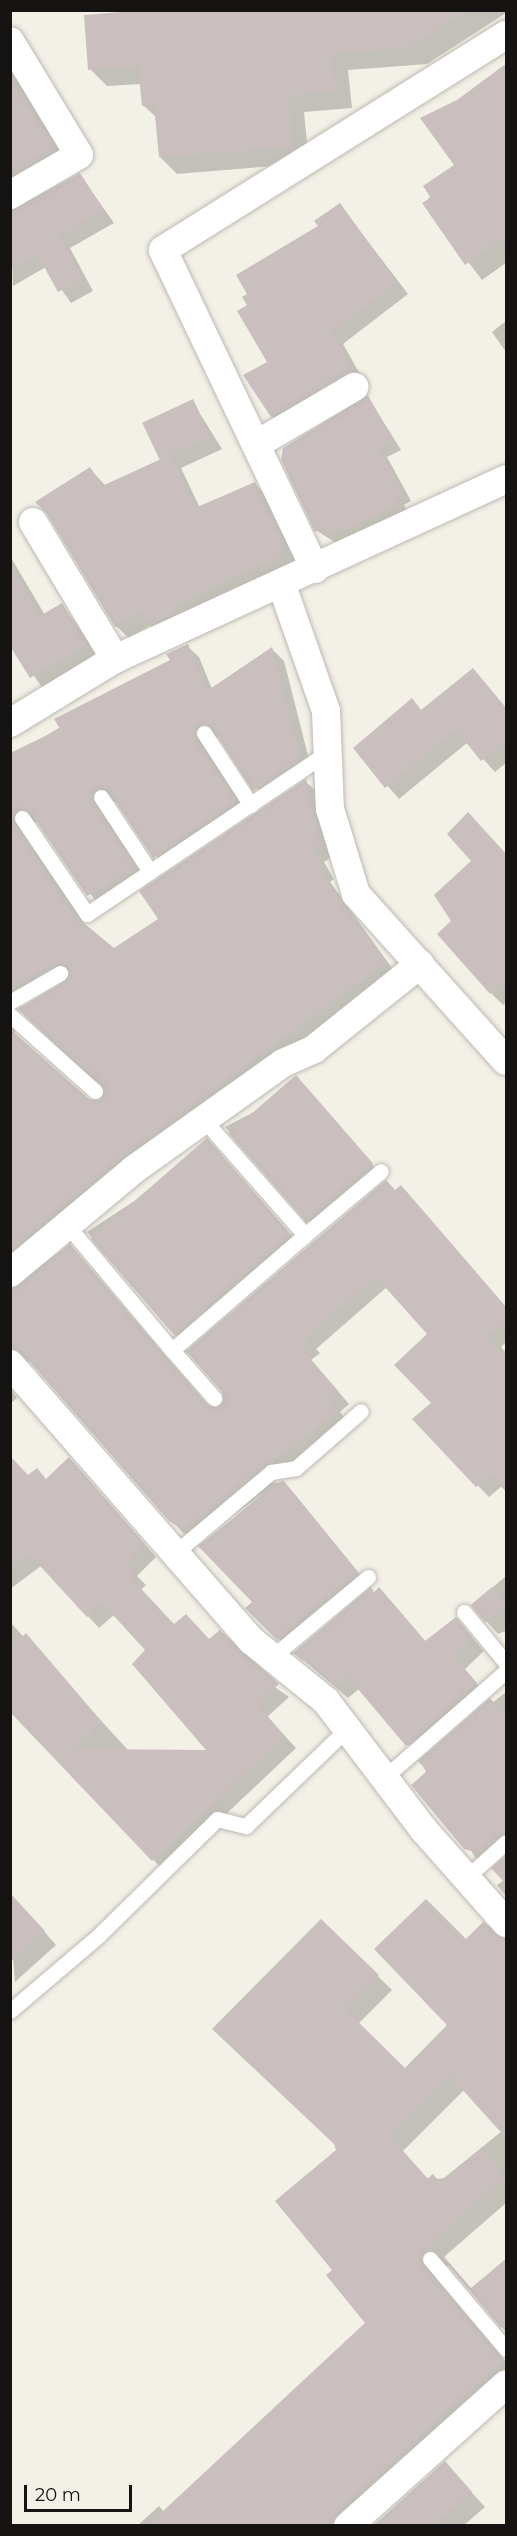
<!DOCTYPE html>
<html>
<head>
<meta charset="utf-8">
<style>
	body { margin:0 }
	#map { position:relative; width:517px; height:2536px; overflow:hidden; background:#f3f0e8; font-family:Montserrat,sans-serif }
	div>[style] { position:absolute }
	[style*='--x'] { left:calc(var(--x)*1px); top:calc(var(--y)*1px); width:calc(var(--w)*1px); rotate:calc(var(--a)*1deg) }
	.shadow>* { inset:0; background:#0003 }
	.building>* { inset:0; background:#c8bfbe; transform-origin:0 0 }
	.roads { filter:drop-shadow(0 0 2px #bdbab3) drop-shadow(0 0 2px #bdbab3) }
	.lane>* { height:15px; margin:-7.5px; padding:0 7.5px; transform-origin:7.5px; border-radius:7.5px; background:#fff }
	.street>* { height:28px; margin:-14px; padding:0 14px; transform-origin:14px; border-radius:14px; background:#fff }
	span { translate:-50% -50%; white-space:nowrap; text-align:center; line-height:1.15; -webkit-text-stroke:5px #f3f0e8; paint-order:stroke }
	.frame { position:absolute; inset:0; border:12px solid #151412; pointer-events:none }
	.scale { position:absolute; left:24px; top:2485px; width:108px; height:27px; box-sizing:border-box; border:3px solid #151412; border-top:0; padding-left:8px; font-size:18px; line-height:21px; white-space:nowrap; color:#151412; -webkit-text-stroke:4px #f3f0e8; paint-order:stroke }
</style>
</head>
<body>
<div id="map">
	<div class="shadow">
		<div style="clip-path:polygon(167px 10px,506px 10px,506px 13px,427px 64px,348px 70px,352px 108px,304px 112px,309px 163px,177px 174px,160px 157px,157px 118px,143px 105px,141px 84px,107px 86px,90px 69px)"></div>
		<div style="clip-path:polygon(10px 65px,67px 161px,10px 197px)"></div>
		<div style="clip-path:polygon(506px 65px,506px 263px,482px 280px,424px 204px,456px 166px,458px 102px)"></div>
		<div style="clip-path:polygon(80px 175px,114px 223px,70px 248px,93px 291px,71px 303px,46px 267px,13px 286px,10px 209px,18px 211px)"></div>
		<div style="clip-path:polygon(340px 205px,408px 294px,343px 344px,365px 383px,284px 428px,272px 416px,269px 363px,249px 305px)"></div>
		<div style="clip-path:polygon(506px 321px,506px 352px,492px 332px)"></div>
		<div style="clip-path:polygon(368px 397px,401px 450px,387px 457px,411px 501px,404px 505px,408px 512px,338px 544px,317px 531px)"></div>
		<div style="clip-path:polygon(192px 401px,222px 449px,181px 468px,200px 508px,255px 484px,267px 496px,298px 559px,162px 637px,150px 625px,129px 638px,116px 626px,90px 469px,106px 486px,162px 460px)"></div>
		<div style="clip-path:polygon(10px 556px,45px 615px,62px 604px,101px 659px,46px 693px,10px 642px)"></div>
		<div style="clip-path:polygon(evenodd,187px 646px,199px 657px,212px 689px,272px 649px,284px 661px,312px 771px,266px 801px,221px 738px,210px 736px,207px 751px,248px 814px,166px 869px,118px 802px,108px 800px,104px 815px,147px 881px,100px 907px,39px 823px,28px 821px,25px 836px,87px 928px,114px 950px,160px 919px,305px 781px,317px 792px,333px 856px,324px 862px,334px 879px,330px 882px,397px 975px,10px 1264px,10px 757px,172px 661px,187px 646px,70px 974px,103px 1084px,103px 1099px,88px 1100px,15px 1034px,16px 1005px,70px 974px)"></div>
		<div style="clip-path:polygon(473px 670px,506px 709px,506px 763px,495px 772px,468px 742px,399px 799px,355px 748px,412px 700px,422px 711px)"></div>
		<div style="clip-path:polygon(506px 856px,506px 1002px,503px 1005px,491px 993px,453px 921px,473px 861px)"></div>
		<div style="clip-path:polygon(305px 1086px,381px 1175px,316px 1229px,225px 1127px)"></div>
		<div style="clip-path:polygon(215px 1148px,298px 1243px,182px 1343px,87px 1232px)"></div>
		<div style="clip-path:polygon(386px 1182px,506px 1308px,506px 1342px,501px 1347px,506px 1353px,506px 1490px,502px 1486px,489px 1497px,414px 1419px,433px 1403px,429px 1334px,387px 1287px,316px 1349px,320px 1353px,311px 1360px,349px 1404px,340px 1412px,348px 1422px,271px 1483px,283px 1482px,292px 1491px,367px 1583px,288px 1648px,247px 1608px,254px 1602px,200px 1546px,266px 1491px,197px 1542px,182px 1532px,33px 1363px,19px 1358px,10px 1365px,10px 1288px,21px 1287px,70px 1246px,208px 1406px,217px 1409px)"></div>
		<div style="clip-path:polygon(10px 1388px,17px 1398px,10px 1404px)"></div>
		<div style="clip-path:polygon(10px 1457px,29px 1477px,47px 1480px,81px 1471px,156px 1557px,137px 1576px,146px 1585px,141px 1590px,175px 1626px,210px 1641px,289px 1697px,267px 1717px,296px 1748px,165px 1872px,10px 1709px,10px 1622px,129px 1751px,209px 1752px,147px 1650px,115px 1614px,99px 1628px,41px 1566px,10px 1589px)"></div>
		<div style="clip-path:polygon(506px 1576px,506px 1631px,498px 1634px,472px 1605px)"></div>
		<div style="clip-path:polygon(375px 1594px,391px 1601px,426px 1642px,456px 1619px,484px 1651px,465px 1669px,488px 1697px,419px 1757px,360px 1688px,348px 1698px,295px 1653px)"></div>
		<div style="clip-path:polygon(506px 1692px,506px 1849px,476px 1859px,420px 1761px)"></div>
		<div style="clip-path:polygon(506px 1857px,506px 1896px,497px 1885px,504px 1880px)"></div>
		<div style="clip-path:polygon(10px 1917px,34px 1920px,56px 1945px,15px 1982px)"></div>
		<div style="clip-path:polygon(evenodd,321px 1921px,392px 1990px,358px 2024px,405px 2070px,450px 2025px,466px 1941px,506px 1945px,506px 2203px,444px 2257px,472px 2290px,506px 2260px,506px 2332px,451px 2266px,438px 2265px,436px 2281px,506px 2362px,506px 2388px,354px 2526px,137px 2526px,159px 2506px,164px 2512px,367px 2323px,334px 2270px,338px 2151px,321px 1921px,464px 2090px,502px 2131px,444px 2178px,429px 2180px,403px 2151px,464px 2090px)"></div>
		<div style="clip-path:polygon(445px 2463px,485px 2507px,463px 2526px,375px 2526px)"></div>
	</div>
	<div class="building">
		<div style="clip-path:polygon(145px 10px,467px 10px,409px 48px,332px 53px,336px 92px,288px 95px,293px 147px,159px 157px,154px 105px,142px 106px,138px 66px,88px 70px,84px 15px)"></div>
		<div style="clip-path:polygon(507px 63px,507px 236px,465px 265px,422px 203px,431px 198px,423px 186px,454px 165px,420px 118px,457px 100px)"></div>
		<div style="clip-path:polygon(10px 74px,56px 149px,10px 176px)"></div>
		<div style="clip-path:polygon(80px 173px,104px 210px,60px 236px,82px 279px,58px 292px,37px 254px,10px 269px,10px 211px)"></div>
		<div style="clip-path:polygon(340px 203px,397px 282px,332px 332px,354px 371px,271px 417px,243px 375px,267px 362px,237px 311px,247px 305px,242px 297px,247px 294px,236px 275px,318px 226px,314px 221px)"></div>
		<div style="clip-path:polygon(368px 395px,393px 441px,379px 448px,402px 492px,396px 495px,400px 503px,350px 529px,348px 525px,328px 535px,323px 527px,315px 532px,281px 460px,283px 448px)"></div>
		<div style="left:193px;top:399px;width:41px;height:56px;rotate:65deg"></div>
		<div style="clip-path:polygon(170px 455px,195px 508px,255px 482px,286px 547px,278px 551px,280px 556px,172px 606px,175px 613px,149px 625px,140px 611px,115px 627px,47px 514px,35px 502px,90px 467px,102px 486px)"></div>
		<div style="clip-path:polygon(10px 565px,40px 616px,62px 603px,87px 644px,30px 678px,10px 646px)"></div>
		<div style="clip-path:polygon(188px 644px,207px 691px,272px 647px,301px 759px,253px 791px,212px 728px,198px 725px,196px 738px,237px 801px,153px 858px,109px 792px,96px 789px,93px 802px,137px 869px,87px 896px,30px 812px,16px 810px,14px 823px,79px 919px,114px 948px,158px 919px,139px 891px,306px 779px,322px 843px,313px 849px,324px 866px,319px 870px,386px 962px,123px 1157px,10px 1251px,10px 1029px,89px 1099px,99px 1100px,105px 1092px,18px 1009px,65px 981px,68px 968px,56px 964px,10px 990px,10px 753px,60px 729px,54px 719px,170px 660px,166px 654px)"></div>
		<div style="clip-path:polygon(473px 668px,507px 709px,507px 740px,481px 761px,456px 730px,385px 788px,353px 748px,412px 698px,421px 710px)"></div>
		<div style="clip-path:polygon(468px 812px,507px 855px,507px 978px,490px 994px,437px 934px,451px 921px,434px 895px,471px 861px,447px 834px)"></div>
		<div style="left:296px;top:1075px;width:118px;height:89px;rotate:49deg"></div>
		<div style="left:207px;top:1138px;width:128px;height:154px;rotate:49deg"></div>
		<div style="clip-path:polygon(386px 1180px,395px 1190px,401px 1185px,507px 1308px,507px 1320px,487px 1337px,507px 1361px,507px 1493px,491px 1475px,476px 1487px,412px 1419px,431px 1403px,394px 1365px,427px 1334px,376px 1277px,306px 1337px,309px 1341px,301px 1348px,339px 1392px,330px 1400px,338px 1410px,185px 1531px,169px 1521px,10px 1339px,10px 1289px,70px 1244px,207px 1404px,216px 1407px,223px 1402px,222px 1392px,186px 1351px)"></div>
		<div style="clip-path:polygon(10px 1456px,28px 1475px,37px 1468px,46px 1479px,69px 1457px,145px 1544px,126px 1563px,135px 1572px,130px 1577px,174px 1624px,186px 1614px,209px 1639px,220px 1630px,279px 1684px,257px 1704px,285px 1736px,152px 1861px,10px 1712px,10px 1648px,26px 1633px,102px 1722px,73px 1749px,206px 1750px,132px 1664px,145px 1650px,102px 1603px,87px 1617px,29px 1554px,10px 1568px)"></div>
		<div style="clip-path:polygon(283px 1480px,358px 1572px,277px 1640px,245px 1608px,252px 1602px,198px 1546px)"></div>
		<div style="clip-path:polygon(371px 1587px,374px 1592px,379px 1587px,425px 1641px,456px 1617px,473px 1638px,453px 1656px,477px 1683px,406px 1746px,347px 1676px,335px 1687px,307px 1658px,303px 1661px,293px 1653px)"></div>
		<div style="left:492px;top:1587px;width:23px;height:28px;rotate:50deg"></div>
		<div style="clip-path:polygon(490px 1698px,507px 1718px,507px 1833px,479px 1853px,464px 1849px,411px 1785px,427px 1771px,418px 1761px)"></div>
		<div style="clip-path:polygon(507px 1855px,507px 1885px,491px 1868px)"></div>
		<div style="clip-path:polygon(10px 1893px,45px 1931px,10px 1962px)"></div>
		<div style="clip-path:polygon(426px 1899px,466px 1939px,483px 1922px,507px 1939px,507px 2139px,450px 2076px,390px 2136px,427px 2179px,433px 2174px,439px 2181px,446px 2179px,481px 2148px,506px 2177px,431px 2242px,471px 2288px,507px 2258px,507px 2324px,501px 2328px,437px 2252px,424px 2251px,420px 2260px,504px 2359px,337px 2514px,332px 2526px,147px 2526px,365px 2323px,326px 2275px,332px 2270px,275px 2201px,336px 2150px,334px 2144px,212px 2029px,321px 1919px,379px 1975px,345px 2009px,405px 2068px,447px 2025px,374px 1949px)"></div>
		<div style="clip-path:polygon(445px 2461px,472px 2492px,433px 2526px,373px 2526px)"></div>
	</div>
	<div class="roads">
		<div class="lane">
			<div style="--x:204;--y:733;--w:86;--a:56.9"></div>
			<div style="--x:101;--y:797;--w:87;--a:56.7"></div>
			<div style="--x:22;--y:818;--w:116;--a:55.9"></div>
			<div style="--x:87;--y:914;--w:290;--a:-33.9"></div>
			<div style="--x:10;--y:1002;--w:58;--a:-30.1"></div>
			<div style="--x:10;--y:1015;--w:114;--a:41.8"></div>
			<div style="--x:67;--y:1225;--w:163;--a:50"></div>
			<div style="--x:172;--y:1350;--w:176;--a:-40.8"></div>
			<div style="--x:305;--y:1235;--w:154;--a:-131.3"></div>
			<div style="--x:305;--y:1235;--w:99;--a:-40.1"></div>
			<div style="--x:172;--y:1350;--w:64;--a:48.8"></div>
			<div style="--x:176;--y:1552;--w:124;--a:-40.1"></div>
			<div style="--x:271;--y:1472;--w:25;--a:-9"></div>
			<div style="--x:296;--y:1468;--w:86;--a:-41.2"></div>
			<div style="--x:464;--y:1612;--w:66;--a:50.5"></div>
			<div style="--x:272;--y:1657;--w:125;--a:-39.8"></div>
			<div style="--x:385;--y:1777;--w:161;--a:-41.2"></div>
			<div style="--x:467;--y:1877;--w:52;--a:-41.9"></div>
			<div style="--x:10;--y:2011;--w:114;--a:-40.4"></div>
			<div style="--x:97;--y:1937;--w:168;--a:-44.5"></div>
			<div style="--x:217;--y:1819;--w:30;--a:14"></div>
			<div style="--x:246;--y:1826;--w:143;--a:-43.9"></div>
			<div style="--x:430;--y:2259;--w:118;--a:49.8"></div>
		</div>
		<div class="street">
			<div style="--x:10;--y:41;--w:133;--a:58.8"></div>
			<div style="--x:79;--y:155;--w:80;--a:149.9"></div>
			<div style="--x:257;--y:444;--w:113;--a:-30.4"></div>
			<div style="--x:33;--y:522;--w:160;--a:59.1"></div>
			<div style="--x:315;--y:569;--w:353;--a:-115.5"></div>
			<div style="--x:163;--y:250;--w:405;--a:-32.1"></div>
			<div style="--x:281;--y:583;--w:136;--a:70.6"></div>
			<div style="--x:326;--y:711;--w:98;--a:87.7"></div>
			<div style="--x:330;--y:809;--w:89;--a:73"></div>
			<div style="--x:356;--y:894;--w:224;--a:48.1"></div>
			<div style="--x:10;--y:723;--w:123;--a:-31.4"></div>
			<div style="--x:115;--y:659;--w:430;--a:-24.7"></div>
			<div style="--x:10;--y:1273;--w:160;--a:-39.9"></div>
			<div style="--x:133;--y:1170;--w:184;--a:-35.5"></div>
			<div style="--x:283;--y:1063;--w:34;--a:-24"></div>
			<div style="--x:314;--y:1049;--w:136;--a:-38.7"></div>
			<div style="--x:10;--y:1364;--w:368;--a:48.9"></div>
			<div style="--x:252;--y:1641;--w:95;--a:39"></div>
			<div style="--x:326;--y:1701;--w:162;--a:52.8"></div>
			<div style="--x:424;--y:1830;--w:124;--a:48.6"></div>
			<div style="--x:348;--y:2526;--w:212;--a:-41.9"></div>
		</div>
	</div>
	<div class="frame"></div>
	<div class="scale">20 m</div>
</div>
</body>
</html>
